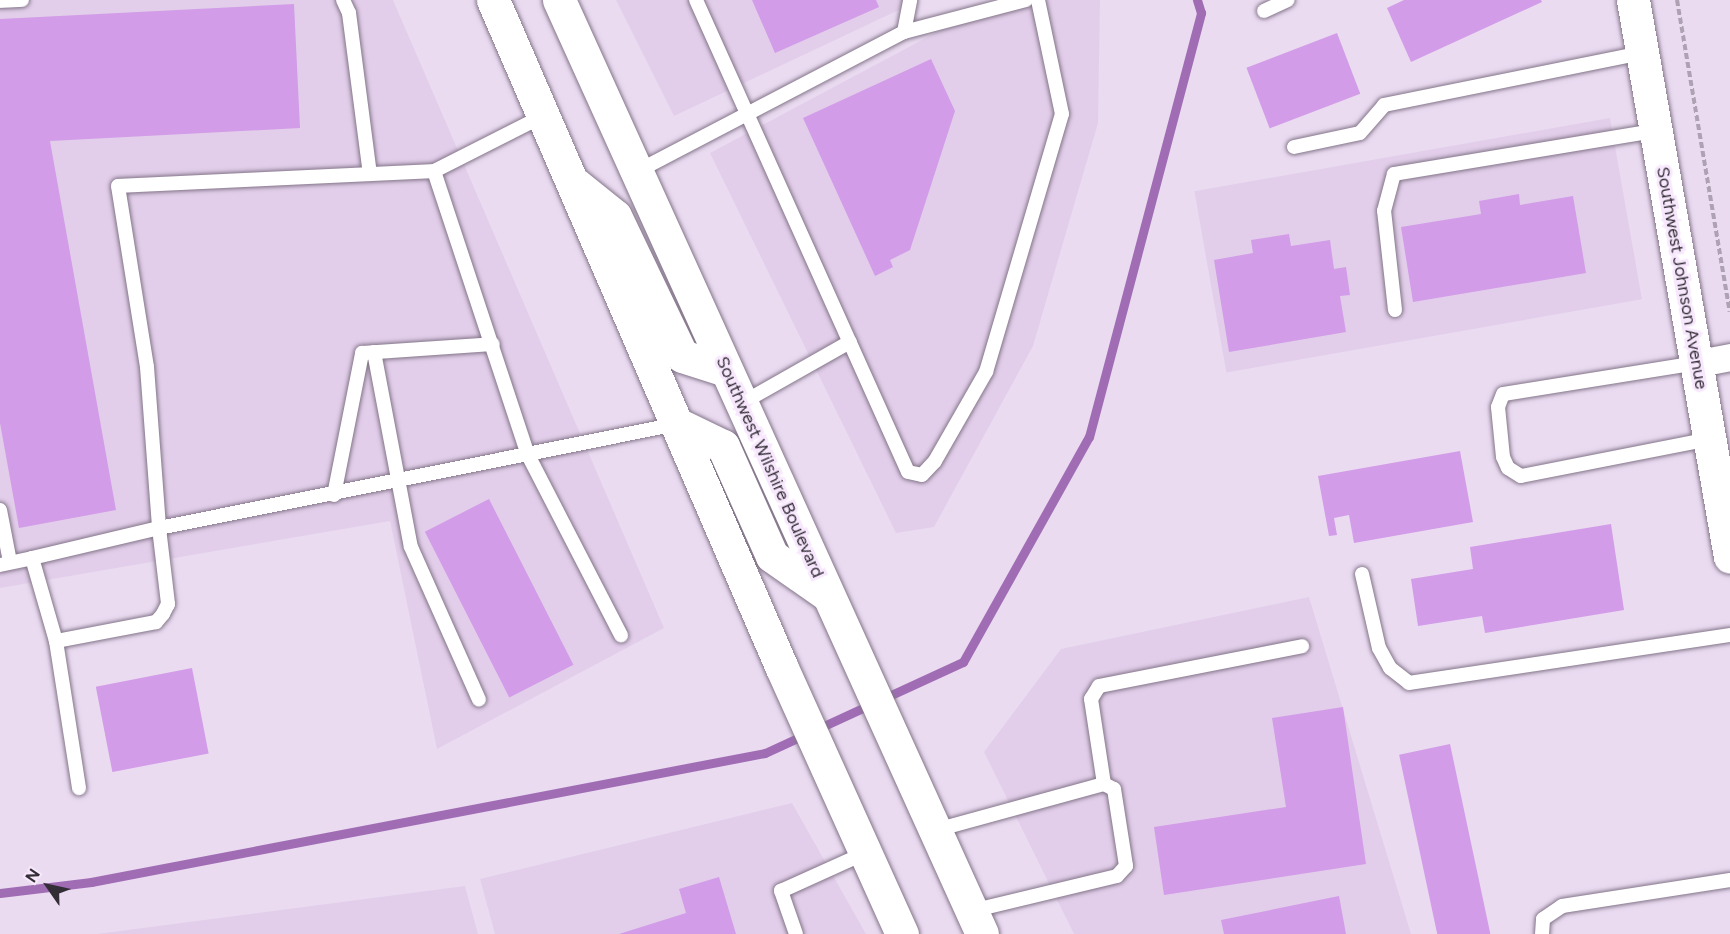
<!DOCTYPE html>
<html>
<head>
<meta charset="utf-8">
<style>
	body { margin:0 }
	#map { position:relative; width:1730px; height:934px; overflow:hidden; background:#eadbf1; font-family:Figtree,sans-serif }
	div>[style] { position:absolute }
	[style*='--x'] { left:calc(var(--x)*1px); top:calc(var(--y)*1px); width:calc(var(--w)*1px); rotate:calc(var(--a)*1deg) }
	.built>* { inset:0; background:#e2ceea; transform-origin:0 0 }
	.stream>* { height:9px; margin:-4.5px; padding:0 4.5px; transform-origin:4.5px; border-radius:4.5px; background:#a06db5 }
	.building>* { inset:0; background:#d29ce8; transform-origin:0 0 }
	.path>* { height:4px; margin-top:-2px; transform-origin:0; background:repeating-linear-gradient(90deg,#ada1b3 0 6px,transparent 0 9px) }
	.roads { filter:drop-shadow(0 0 2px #837589) drop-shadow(0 0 2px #837589) }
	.service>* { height:14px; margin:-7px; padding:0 7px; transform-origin:7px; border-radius:7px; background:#fff }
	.minor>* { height:27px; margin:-13.5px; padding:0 13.5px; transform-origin:13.5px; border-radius:13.5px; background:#fff }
	.tertiary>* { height:33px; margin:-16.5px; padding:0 16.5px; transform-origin:16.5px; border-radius:16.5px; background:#fff }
	.primary>* { height:33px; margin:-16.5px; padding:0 16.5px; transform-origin:16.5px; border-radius:16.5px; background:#fff }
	span { translate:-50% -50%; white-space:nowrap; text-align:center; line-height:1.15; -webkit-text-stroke:6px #f8e8fe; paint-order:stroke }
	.street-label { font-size:18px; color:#332d36 }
	.north { position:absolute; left:18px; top:856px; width:60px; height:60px; -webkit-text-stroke:4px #f8e8fe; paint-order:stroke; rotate:304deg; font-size:16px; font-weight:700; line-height:24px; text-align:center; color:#332d36 }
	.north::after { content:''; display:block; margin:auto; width:21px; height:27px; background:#332d36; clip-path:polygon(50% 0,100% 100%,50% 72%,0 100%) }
</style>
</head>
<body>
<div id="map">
	<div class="built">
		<div style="clip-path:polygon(0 0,393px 0,664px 628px,437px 749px,390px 521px,0 588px)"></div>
		<div style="clip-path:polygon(616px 0,920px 0,674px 116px)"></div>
		<div style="clip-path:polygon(997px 0,1100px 0,1098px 123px,1033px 346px,934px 527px,896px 533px,710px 153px)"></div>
		<div style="left:1610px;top:118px;width:184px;height:422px;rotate:80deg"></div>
		<div style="clip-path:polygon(1309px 597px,1411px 934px,1074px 934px,984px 752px,1061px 649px)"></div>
		<div style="clip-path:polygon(792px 803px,866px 934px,495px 934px,480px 879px)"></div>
		<div style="clip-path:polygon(465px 886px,478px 934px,97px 934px)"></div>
	</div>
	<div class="stream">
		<div style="--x:0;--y:893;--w:92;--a:-6.9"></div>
		<div style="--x:91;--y:882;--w:686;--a:-10.84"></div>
		<div style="--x:765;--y:753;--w:218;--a:-24.7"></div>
		<div style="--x:963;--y:662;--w:258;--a:-60.8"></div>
		<div style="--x:1089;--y:437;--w:439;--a:-75.2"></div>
		<div style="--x:1201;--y:13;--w:14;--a:-107"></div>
	</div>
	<div class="building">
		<div style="clip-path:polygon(752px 0,876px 0,879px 7px,775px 53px)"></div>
		<div style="clip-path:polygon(1404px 0,1541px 0,1542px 2px,1411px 62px,1387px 8px)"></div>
		<div style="clip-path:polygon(294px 4px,300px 128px,50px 141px,116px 510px,19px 528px,0 423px,0 19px)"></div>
		<div style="left:1337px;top:33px;width:65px;height:97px;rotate:69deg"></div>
		<div style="clip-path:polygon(931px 59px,955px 111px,910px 250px,890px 260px,893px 267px,875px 276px,803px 118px)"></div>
		<div style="clip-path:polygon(1519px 194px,1520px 205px,1573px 196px,1586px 273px,1413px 302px,1401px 227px,1481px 214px,1479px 201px)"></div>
		<div style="clip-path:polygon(1289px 234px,1291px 246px,1330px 240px,1334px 269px,1346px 267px,1350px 295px,1340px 296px,1346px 332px,1229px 352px,1214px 260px,1253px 253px,1251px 240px)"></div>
		<div style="clip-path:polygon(1460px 451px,1473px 522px,1354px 543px,1349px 515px,1334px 518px,1337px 535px,1329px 536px,1318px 476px)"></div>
		<div style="left:489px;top:499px;width:186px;height:72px;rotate:63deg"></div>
		<div style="clip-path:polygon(1611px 524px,1624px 610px,1485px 633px,1482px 616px,1418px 626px,1411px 579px,1473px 569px,1470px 547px)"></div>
		<div style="left:192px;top:668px;width:87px;height:98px;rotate:79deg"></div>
		<div style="clip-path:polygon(1343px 707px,1366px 864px,1164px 895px,1154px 827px,1286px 807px,1272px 718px)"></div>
		<div style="left:1450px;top:744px;width:194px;height:52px;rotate:78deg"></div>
		<div style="clip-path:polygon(719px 877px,736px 934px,619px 934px,686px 913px,679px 889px)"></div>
		<div style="clip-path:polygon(1339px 896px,1346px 934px,1224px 934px,1221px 920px)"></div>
	</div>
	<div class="path">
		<div style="--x:1677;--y:0;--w:316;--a:80.4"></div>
	</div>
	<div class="roads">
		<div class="service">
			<div style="--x:343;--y:0;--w:14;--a:65"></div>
			<div style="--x:349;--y:13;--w:162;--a:82.6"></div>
			<div style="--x:696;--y:0;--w:517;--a:65.81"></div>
			<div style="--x:908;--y:472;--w:14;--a:12"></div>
			<div style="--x:922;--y:475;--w:19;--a:-47"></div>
			<div style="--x:935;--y:461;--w:103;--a:-60.2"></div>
			<div style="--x:986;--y:372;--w:269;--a:-73.6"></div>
			<div style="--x:1062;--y:114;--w:116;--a:-101.9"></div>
			<div style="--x:0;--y:1;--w:22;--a:-3"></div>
			<div style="--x:1264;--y:11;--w:26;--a:-25"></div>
			<div style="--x:904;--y:32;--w:126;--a:-14.7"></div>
			<div style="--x:543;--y:116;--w:122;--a:153.2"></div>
			<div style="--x:434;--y:171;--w:316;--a:177.3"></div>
			<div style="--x:118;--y:186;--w:183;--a:80.9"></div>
			<div style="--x:147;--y:367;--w:161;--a:85.7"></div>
			<div style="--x:159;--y:528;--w:528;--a:-11.35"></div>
			<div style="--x:1294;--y:147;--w:67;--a:-12"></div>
			<div style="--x:1360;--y:133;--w:37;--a:-49"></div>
			<div style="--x:1384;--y:105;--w:263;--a:-11.4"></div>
			<div style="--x:434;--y:171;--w:299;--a:71.7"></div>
			<div style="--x:528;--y:455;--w:203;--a:62.7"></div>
			<div style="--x:636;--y:172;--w:302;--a:-27.6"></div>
			<div style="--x:904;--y:32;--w:33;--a:-79"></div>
			<div style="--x:1395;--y:310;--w:100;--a:-96.3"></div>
			<div style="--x:1384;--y:211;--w:38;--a:-75"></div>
			<div style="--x:1394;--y:174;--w:264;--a:-9.4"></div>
			<div style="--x:374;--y:352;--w:198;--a:79.3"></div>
			<div style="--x:411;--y:547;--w:167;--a:66"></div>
			<div style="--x:1697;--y:363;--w:196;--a:170.9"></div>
			<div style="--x:1503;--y:394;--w:14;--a:111"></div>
			<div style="--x:1498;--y:407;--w:50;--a:84.3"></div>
			<div style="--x:1503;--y:457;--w:12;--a:66"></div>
			<div style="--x:1508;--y:468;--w:15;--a:32"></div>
			<div style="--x:1521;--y:476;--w:193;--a:-11.1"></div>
			<div style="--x:742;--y:403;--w:124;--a:-29.5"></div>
			<div style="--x:334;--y:495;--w:145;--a:-78.8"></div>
			<div style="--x:362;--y:353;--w:131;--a:-3.9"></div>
			<div style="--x:0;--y:510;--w:53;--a:79.1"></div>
			<div style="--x:32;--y:558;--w:130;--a:-13.3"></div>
			<div style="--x:159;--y:528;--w:77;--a:83.2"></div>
			<div style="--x:168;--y:604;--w:11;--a:117"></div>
			<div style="--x:163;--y:614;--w:11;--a:131"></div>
			<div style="--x:156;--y:622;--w:102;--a:169.2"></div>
			<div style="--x:0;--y:565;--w:33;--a:-12"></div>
			<div style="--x:32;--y:558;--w:86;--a:73.9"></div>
			<div style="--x:56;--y:641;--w:149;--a:81.1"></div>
			<div style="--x:1362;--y:574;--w:76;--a:77.1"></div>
			<div style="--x:1379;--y:648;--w:23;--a:61"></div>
			<div style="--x:1390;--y:668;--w:24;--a:38"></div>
			<div style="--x:1409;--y:683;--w:325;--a:-8.5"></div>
			<div style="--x:1104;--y:784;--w:86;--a:-98.7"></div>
			<div style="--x:1091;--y:699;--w:15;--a:-58"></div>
			<div style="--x:1099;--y:686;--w:207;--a:-11.1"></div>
			<div style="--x:936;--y:830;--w:174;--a:-15.3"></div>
			<div style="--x:1104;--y:784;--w:11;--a:27"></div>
			<div style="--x:1114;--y:789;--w:78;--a:81.1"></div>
			<div style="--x:1126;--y:866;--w:13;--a:132"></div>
			<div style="--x:1117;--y:876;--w:150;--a:166.5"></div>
			<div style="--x:796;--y:934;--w:46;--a:-109.2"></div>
			<div style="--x:781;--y:891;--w:92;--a:-24.3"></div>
			<div style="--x:1542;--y:934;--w:15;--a:-86"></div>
			<div style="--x:1543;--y:919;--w:23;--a:-34"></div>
			<div style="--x:1562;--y:906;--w:170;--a:-8.8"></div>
		</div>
		<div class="minor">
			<div style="--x:1699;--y:363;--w:32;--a:-11"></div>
		</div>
		<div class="tertiary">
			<div style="--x:1633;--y:0;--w:565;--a:80.12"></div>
		</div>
		<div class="primary">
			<div style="--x:493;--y:0;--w:726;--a:66.61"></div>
			<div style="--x:781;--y:666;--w:294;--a:65.7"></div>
			<div style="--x:559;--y:0;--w:1025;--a:65.63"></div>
			<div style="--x:575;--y:184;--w:51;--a:38.7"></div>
			<div style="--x:615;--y:216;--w:155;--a:64.4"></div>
			<div style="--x:682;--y:356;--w:46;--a:17.7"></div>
			<div style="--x:677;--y:424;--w:51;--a:25.6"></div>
			<div style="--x:723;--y:446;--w:120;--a:66"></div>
			<div style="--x:772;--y:556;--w:68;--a:34.9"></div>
		</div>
	</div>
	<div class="street-label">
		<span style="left:1682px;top:278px;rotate:80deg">Southwest Johnson Avenue</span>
		<span style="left:770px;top:467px;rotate:66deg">Southwest Wilshire Boulevard</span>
	</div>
	<div class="north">N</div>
</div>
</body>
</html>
